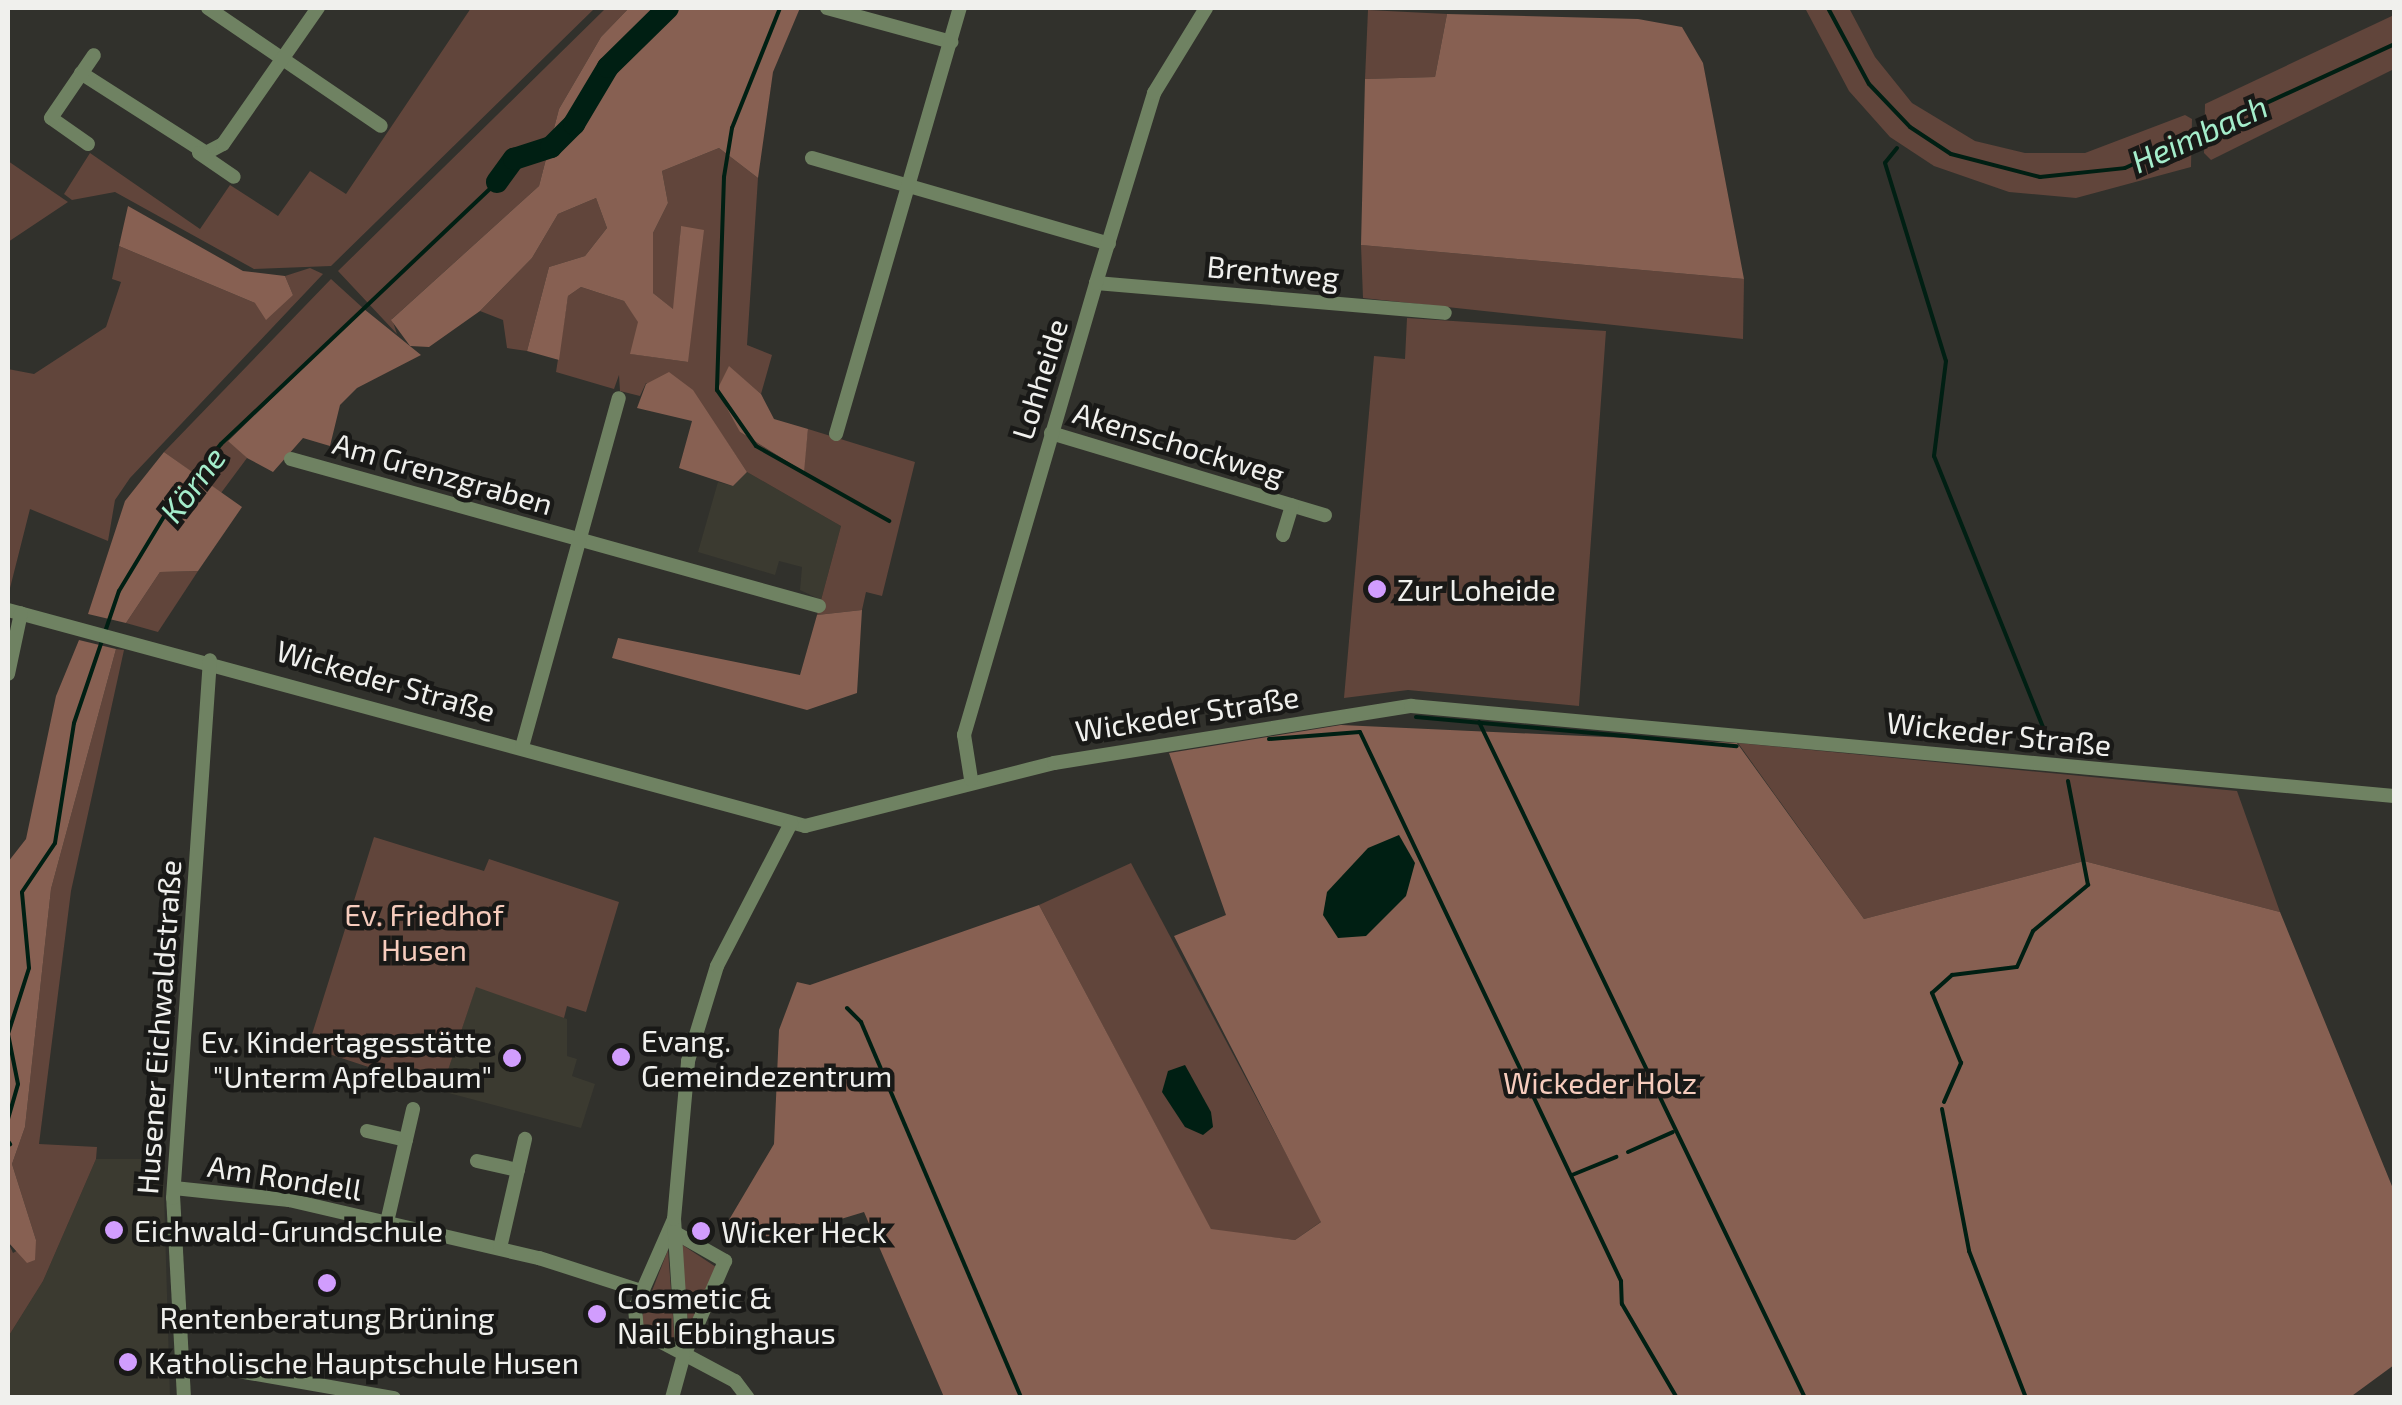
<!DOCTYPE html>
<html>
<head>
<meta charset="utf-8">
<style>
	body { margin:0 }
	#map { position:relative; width:2402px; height:1405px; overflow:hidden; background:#31312c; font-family:"Exo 2",sans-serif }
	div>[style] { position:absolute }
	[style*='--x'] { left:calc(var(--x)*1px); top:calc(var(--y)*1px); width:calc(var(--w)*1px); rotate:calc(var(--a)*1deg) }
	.built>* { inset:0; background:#3b3a30 }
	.green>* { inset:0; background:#61453b }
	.forest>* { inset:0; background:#876052 }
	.water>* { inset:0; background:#001f13 }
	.stream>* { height:4px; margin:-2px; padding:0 2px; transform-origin:2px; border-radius:2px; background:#001f13 }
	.river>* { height:22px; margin:-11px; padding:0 11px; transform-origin:11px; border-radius:11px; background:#001f13 }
	.minor>* { height:14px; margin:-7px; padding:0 7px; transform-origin:7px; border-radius:7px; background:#6f8262 }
	.dots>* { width:28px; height:28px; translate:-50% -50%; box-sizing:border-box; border:5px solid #191917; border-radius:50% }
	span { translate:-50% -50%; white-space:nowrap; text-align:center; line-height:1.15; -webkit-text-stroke:9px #191917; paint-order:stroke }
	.street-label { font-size:30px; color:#f0f0ed }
	.poi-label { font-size:30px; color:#f0f0ed }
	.left { translate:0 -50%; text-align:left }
	.right { translate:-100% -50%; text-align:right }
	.park-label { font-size:30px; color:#f6ccbd }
	.water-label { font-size:32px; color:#a4edcb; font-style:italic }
	.frame { position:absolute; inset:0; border:10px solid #f0f0ed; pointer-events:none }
</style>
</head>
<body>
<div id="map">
	<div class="built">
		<div style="clip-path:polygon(747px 472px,841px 526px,821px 600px,800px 590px,802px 567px,779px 561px,775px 575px,698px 552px,718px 482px,733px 486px)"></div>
		<div style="clip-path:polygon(476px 986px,567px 1019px,567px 1056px,577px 1059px,572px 1076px,595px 1084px,581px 1128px,441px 1091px)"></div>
		<div style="clip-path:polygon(96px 1159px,163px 1159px,170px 1397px,8px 1397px,8px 1337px,43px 1281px)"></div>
	</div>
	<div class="green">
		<div style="clip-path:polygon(471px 8px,595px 8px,331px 266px,254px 269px,115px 192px,72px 200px,64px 194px,90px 153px,200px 229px,230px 185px,278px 216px,310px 171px,346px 194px)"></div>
		<div style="clip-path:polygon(606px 8px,629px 8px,601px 37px,559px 109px,539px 186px,392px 319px,397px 334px,338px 271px)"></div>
		<div style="clip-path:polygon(1805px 8px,1849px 8px,1875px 57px,1912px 103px,1975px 141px,2025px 153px,2085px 153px,2185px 115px,2192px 119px,2191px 167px,2076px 198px,2009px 192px,1934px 166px,1890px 137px,1849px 91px)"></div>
		<div style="clip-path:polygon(1368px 10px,1447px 14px,1435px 77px,1365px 79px)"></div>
		<div style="clip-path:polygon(2394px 15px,2394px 69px,2211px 160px,2204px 153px,2205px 104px)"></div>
		<div style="clip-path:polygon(719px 148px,758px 178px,747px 345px,772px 355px,761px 394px,729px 367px,740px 432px,803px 472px,808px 429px,915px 462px,882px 596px,866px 592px,862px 610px,817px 615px,841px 526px,747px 472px,720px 432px,646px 383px,640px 396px,620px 391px,619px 375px,614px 389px,556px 372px,568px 296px,581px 287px,624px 301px,639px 322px,631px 354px,688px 362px,681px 226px,674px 310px,653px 293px,653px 233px,668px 203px,662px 171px)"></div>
		<div style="clip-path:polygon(8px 161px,68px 202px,8px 242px)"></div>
		<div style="clip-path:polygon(596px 198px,607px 228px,585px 256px,549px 267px,527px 351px,507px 348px,503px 320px,480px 311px,532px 258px,558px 214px)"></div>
		<div style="clip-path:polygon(1361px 245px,1744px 279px,1743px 339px,1363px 298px)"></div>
		<div style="clip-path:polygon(119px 246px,255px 303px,293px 295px,285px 276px,310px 268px,323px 274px,130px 478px,115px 500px,108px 541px,30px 509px,8px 596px,8px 369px,34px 374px,106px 327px,121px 282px,112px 279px)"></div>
		<div style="clip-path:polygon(331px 279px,364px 309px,228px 440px,247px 458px,221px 493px,164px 452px)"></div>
		<div style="clip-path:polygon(1407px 318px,1606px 331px,1579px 706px,1408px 690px,1344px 698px,1374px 356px,1405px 359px)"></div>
		<div style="clip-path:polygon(198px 571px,158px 632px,126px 623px,160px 572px)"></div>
		<div style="clip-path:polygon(116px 649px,124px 650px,71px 891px,39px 1144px,97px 1147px,96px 1159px,43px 1281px,8px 1337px,8px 1242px,13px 1253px,36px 1240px,12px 1164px,25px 1127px,51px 889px)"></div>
		<div style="clip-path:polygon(1738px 743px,2237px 791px,2280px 912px,2084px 861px,1864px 919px)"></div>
		<div style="clip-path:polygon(374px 837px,484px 871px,489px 859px,619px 902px,586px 1012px,567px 1006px,564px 1018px,476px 987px,441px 1091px,308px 1047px)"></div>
		<div style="clip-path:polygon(1131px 863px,1322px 1221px,1295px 1240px,1211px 1230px,1039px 905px)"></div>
		<div style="clip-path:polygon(681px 1244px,716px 1267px,689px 1335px)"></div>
		<div style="clip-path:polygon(668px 1250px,675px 1344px,647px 1332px,641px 1319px)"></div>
	</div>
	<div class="forest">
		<div style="clip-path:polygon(629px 8px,800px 8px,773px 72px,758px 178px,719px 148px,662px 171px,668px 203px,653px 233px,653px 293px,673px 309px,681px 226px,704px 230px,688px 362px,630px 354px,638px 322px,624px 301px,581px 287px,568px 296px,559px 360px,527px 351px,549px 267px,585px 256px,607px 228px,596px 198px,558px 214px,532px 258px,480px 311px,429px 347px,410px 346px,391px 320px,539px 186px,559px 109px,601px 37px)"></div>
		<div style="clip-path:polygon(1447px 14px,1638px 19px,1682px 27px,1703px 63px,1744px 279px,1361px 245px,1365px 79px,1435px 77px)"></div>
		<div style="clip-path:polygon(128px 206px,243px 271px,285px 276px,293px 295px,266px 320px,255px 303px,119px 246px)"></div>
		<div style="clip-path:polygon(364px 309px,421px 355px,357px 388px,340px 405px,330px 446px,303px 438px,273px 472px,247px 458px,228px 441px)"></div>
		<div style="clip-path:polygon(729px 366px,761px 394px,774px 419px,808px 429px,804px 472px,740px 432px,717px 390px)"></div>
		<div style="clip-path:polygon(669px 372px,693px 390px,747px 472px,733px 486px,679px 468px,692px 421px,637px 408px,646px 384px)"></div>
		<div style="clip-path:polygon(164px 452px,242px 507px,198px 571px,160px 572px,126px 623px,88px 614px,125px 501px)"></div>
		<div style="clip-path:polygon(862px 610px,857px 693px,807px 710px,612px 658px,618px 638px,800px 675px,817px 615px)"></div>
		<div style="clip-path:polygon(79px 640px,116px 649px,51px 889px,25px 1127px,12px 1164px,36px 1240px,35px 1260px,27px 1263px,8px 1242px,8px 862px,26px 839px,56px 696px)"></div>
		<div style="clip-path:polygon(1341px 725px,1737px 743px,1864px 919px,2084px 861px,2280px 912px,2394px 1191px,2394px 1365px,2349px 1398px,944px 1397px,864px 1212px,762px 1243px,723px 1230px,774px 1144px,779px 1030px,797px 982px,810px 985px,1039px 905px,1211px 1229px,1295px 1240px,1321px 1222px,1174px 936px,1226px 915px,1169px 753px)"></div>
	</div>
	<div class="water">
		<div style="clip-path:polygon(1399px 835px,1415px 863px,1406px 896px,1366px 936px,1338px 938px,1323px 915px,1327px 892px,1368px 848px)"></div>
		<div style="clip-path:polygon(1185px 1065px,1211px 1112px,1213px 1127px,1203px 1135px,1185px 1127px,1162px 1092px,1168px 1071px)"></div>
	</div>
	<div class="stream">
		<div style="--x:780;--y:8;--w:129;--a:111.8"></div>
		<div style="--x:732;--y:128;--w:50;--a:99.3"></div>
		<div style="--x:724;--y:177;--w:213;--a:91.9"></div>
		<div style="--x:717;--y:390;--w:68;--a:55.1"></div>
		<div style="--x:756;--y:446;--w:153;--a:29.4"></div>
		<div style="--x:1828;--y:8;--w:86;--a:61.7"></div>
		<div style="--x:1869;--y:84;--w:59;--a:46.4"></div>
		<div style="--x:1910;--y:127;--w:49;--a:33.4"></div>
		<div style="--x:1951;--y:154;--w:92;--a:14.5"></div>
		<div style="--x:2040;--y:177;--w:85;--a:-6"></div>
		<div style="--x:2125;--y:168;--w:296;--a:-24.7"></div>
		<div style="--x:1897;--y:148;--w:19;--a:129"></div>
		<div style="--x:1885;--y:163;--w:207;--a:72.9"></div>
		<div style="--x:1946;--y:361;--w:96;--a:97.2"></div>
		<div style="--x:1934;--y:456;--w:308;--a:68.1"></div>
		<div style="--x:1416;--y:717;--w:322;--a:5.2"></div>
		<div style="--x:1479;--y:722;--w:751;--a:64.25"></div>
		<div style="--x:1269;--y:739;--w:91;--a:-4.4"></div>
		<div style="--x:1360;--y:732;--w:608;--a:64.57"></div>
		<div style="--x:1621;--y:1281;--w:23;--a:88"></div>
		<div style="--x:1622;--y:1304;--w:109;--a:59.7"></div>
		<div style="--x:847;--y:1008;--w:20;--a:45"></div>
		<div style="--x:861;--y:1022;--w:409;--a:66.9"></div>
		<div style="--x:1944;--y:1102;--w:43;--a:-66.4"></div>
		<div style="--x:1961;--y:1063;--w:76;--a:-112.5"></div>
		<div style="--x:1932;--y:993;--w:27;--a:-42"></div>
		<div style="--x:1952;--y:975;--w:65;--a:-7"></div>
		<div style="--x:2017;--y:967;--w:39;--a:-66"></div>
		<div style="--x:2033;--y:931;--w:72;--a:-39.9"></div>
		<div style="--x:2088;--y:885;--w:106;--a:-100.9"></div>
		<div style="--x:1942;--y:1109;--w:145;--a:79.2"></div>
		<div style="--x:1969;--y:1251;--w:158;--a:68.8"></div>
		<div style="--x:8;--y:1119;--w:36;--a:-74"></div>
		<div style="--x:18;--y:1084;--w:51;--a:-101.3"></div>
		<div style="--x:8;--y:1034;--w:69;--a:-72.3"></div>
		<div style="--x:29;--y:968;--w:76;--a:-95.3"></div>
		<div style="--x:22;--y:892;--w:59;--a:-56"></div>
		<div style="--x:55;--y:843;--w:121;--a:-81"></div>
		<div style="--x:74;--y:723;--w:139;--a:-71.2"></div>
		<div style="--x:119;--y:591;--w:97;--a:-58.9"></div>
		<div style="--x:169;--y:508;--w:82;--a:-50.9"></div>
		<div style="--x:221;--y:444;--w:381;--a:-43.5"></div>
		<div style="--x:8;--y:1141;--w:4;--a:56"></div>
		<div style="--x:1628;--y:1152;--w:49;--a:-24"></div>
		<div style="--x:1572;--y:1175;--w:48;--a:-22.2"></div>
	</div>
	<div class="river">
		<div style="--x:497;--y:182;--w:29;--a:-54"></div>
		<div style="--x:514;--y:159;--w:39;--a:-18"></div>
		<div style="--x:551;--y:147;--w:33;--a:-45"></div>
		<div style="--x:574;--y:124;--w:66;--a:-59.2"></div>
		<div style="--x:608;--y:67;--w:84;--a:-44.5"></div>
	</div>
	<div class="minor">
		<div style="--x:208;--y:8;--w:209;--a:34.3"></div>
		<div style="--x:827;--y:8;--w:129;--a:15.3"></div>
		<div style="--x:81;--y:73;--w:148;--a:32.6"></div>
		<div style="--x:206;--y:153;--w:19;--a:-28"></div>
		<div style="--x:223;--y:144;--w:166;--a:-55.1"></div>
		<div style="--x:88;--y:144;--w:45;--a:-144.9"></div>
		<div style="--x:51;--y:118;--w:76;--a:-55.7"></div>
		<div style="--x:199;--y:153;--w:42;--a:34.4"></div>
		<div style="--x:812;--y:158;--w:309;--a:16.1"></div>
		<div style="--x:1096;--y:283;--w:350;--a:4.9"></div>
		<div style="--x:1051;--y:433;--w:286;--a:16.7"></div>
		<div style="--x:836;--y:434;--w:444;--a:-73.8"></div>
		<div style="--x:291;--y:459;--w:548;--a:15.56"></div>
		<div style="--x:1283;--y:535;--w:31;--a:-73"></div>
		<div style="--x:8;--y:610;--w:826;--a:15.16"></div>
		<div style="--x:805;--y:826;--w:257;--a:-14.2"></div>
		<div style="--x:1054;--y:763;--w:362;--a:-9.1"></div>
		<div style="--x:1411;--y:706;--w:987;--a:5.23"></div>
		<div style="--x:8;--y:674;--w:62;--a:-78"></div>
		<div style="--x:522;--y:747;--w:362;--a:-74.5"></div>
		<div style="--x:971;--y:779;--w:45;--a:-99"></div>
		<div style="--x:964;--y:735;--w:471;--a:-73.7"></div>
		<div style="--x:1096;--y:283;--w:199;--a:-73"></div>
		<div style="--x:1154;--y:93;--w:100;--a:-58.5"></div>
		<div style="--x:367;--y:1131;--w:40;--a:13"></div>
		<div style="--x:477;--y:1161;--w:42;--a:12.4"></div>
		<div style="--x:174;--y:1188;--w:116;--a:6"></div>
		<div style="--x:289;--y:1200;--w:257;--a:13.1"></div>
		<div style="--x:539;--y:1258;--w:107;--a:17.9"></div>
		<div style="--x:674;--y:1219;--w:97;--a:113.7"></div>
		<div style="--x:635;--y:1308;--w:21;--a:85"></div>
		<div style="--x:637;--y:1329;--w:111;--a:28"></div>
		<div style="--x:735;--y:1381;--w:21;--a:53"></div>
		<div style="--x:387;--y:1222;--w:116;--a:-77"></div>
		<div style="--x:674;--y:1232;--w:59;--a:29.6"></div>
		<div style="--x:725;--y:1261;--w:106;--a:113.4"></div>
		<div style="--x:500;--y:1248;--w:112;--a:-77.1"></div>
		<div style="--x:181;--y:1368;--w:23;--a:-7"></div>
		<div style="--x:204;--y:1365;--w:193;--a:9.9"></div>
		<div style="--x:184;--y:1398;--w:200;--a:-93.1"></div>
		<div style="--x:173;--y:1198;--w:539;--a:-86.07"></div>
		<div style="--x:672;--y:1398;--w:41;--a:-74.6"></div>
		<div style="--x:683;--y:1358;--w:139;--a:-93.7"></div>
		<div style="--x:674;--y:1219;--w:159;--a:-84.9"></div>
		<div style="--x:688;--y:1061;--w:99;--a:-73"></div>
		<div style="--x:717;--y:966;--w:161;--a:-62.6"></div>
	</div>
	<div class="dots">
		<div style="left:1377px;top:589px;background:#d19dfe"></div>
		<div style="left:621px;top:1057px;background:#d19dfe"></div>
		<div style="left:512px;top:1058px;background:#d19dfe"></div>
		<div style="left:114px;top:1230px;background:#d19dfe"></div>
		<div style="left:701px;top:1231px;background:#d19dfe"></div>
		<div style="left:327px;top:1283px;background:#d19dfe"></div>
		<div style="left:597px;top:1314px;background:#d19dfe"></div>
		<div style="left:128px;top:1362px;background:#d19dfe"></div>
	</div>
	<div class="street-label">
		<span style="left:1273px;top:271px;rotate:5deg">Brentweg</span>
		<span style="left:1039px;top:379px;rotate:-73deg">Lohheide</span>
		<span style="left:1179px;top:443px;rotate:17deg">Akenschockweg</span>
		<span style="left:443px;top:473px;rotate:16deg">Am Grenzgraben</span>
		<span style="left:386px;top:680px;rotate:16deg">Wickeder Straße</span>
		<span style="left:1187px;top:713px;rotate:-9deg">Wickeder Straße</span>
		<span style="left:1999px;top:733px;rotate:6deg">Wickeder Straße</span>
		<span style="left:158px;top:1027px;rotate:-86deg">Husener Eichwaldstraße</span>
		<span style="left:285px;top:1177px;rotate:9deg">Am Rondell</span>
	</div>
	<div class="poi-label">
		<span class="left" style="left:1397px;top:589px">Zur Loheide</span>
		<span class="left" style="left:641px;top:1057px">Evang.<br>Gemeindezentrum</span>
		<span class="right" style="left:492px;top:1058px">Ev. Kindertagesstätte<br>"Unterm Apfelbaum"</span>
		<span class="left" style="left:134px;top:1230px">Eichwald-Grundschule</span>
		<span class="left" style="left:721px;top:1231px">Wicker Heck</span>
		<span class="left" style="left:617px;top:1314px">Cosmetic &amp;<br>Nail Ebbinghaus</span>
		<span style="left:327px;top:1317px">Rentenberatung Brüning</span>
		<span class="left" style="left:148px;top:1362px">Katholische Hauptschule Husen</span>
	</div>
	<div class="park-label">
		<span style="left:424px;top:931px">Ev. Friedhof<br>Husen</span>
		<span style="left:1600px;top:1082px">Wickeder Holz</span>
	</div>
	<div class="water-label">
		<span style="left:2199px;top:133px;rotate:-24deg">Heimbach</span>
		<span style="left:192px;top:484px;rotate:-53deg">Körne</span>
	</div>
	<div class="frame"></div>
</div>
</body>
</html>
